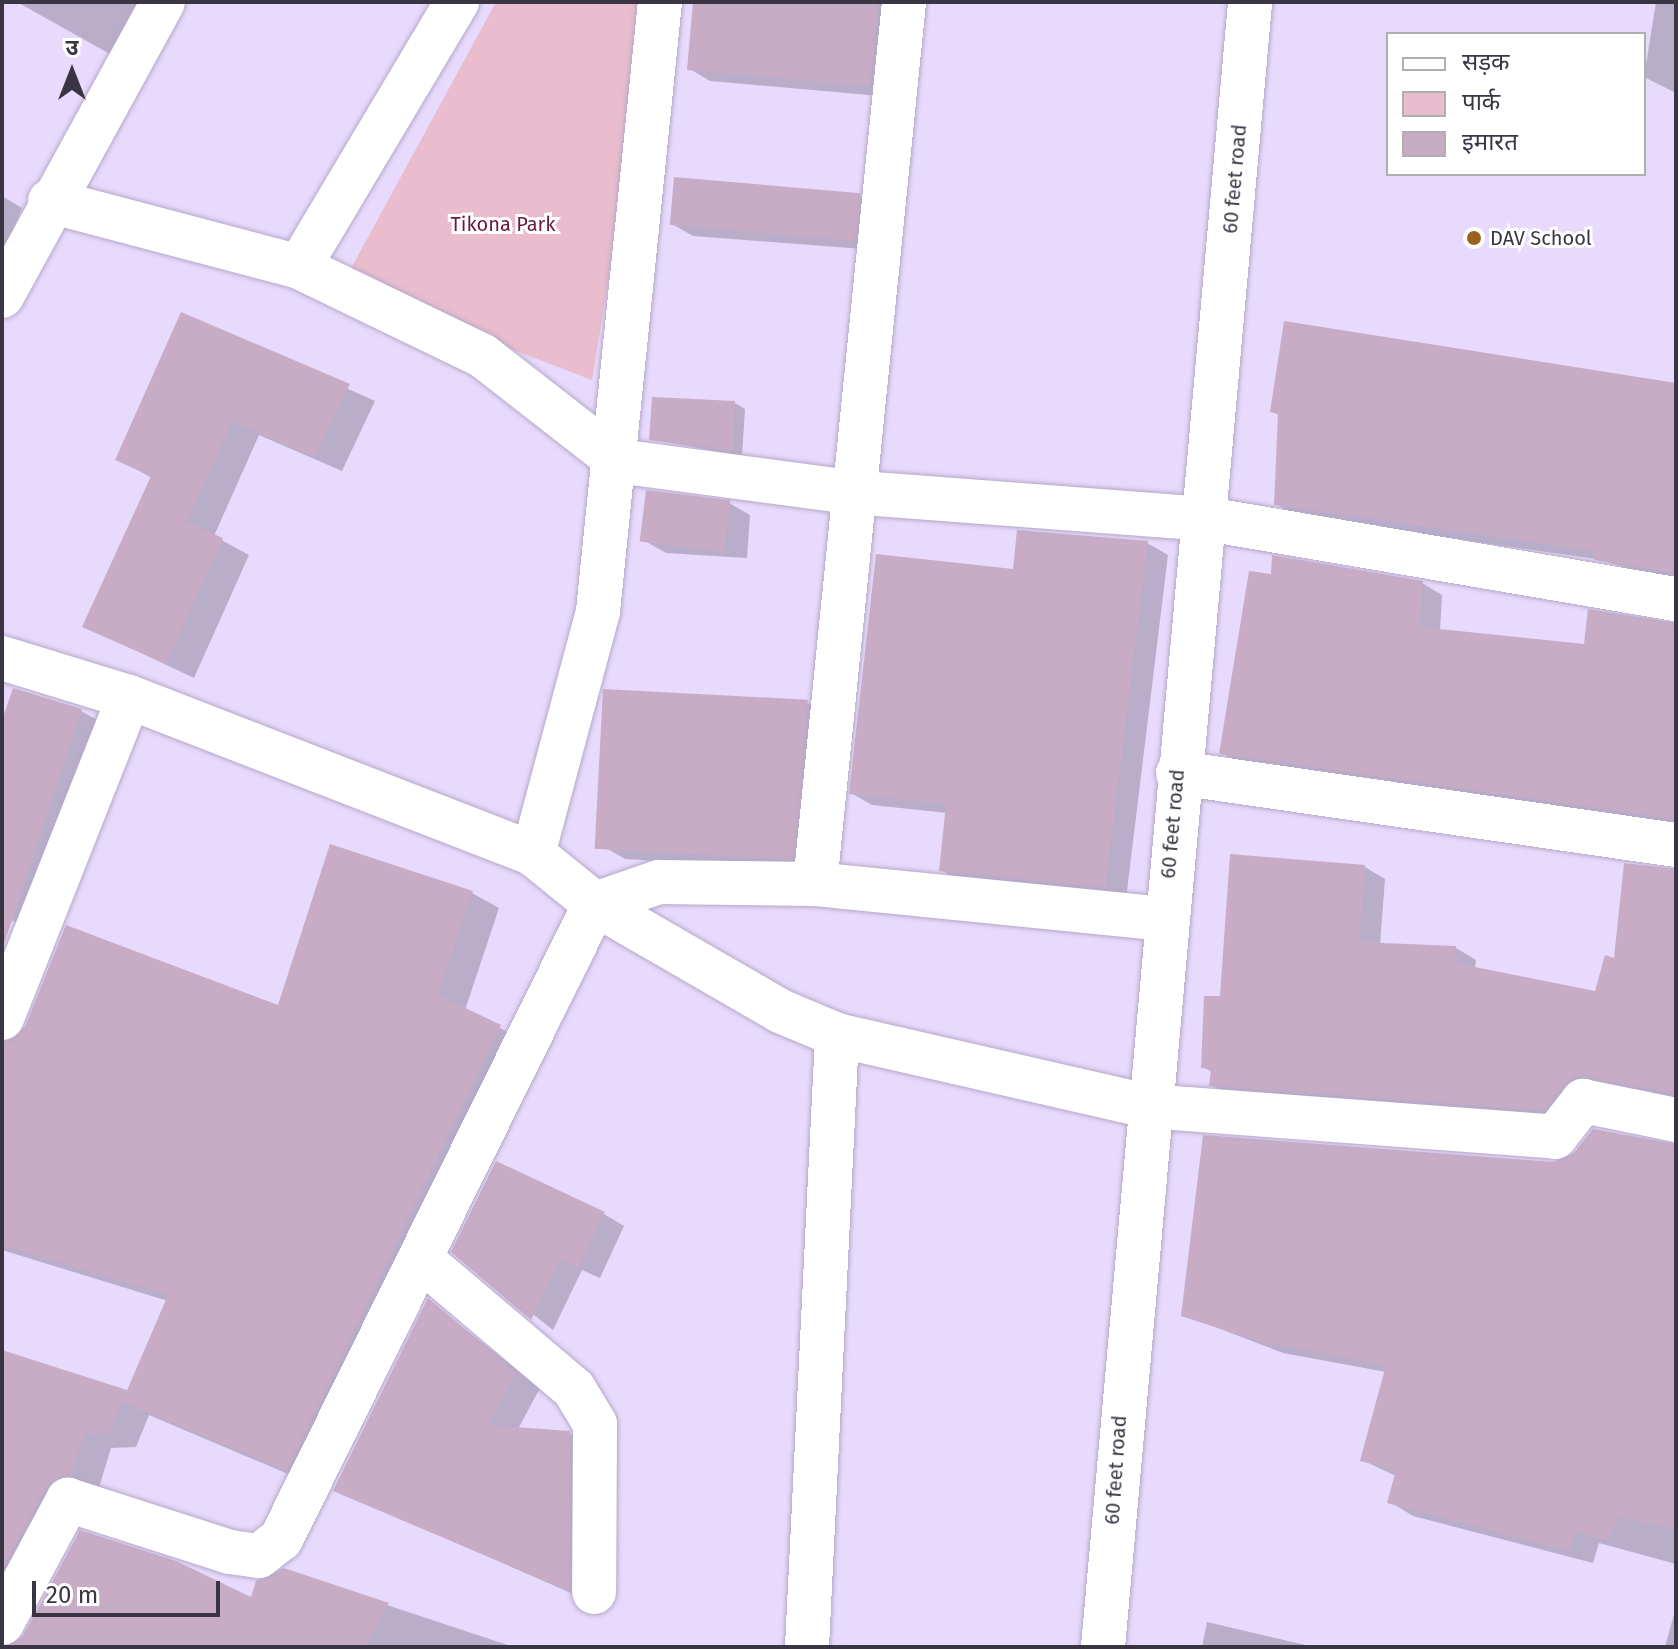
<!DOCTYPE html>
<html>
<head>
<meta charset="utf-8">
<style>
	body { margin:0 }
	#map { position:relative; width:1678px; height:1649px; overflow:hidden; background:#e7dafc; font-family:"Fira Sans","Noto Sans Devanagari",sans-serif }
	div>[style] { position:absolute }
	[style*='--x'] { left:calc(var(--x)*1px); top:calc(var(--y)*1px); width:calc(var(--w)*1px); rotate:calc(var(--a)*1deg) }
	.green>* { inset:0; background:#e9bcce }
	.shadow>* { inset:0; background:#0003 }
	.building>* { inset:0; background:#c8acc6; transform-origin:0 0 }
	.roads { filter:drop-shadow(0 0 2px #b5a8c9) drop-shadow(0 0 2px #b5a8c9) }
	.street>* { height:44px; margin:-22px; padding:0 22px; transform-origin:22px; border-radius:22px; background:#fff }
	.secondary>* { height:44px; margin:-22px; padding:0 22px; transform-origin:22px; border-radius:22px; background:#fff }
	.dots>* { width:22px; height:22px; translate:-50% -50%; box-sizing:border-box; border:4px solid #fff; border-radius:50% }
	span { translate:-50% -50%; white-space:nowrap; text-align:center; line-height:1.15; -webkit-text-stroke:6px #fff; paint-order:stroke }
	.street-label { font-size:20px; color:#3a3542 }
	.park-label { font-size:20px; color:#6b1a44 }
	.poi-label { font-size:20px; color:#3a3542 }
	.left { translate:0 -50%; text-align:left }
	.frame { position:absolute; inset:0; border:4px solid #3a3542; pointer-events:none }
	.legend { position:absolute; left:1386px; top:32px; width:260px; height:144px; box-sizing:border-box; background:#fff; border:2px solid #b0aeb3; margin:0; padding:10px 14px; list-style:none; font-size:24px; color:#3a3542 }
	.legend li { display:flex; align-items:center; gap:16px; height:40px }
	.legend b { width:40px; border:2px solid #b0aeb3 }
	.north { position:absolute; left:32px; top:32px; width:80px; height:80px; -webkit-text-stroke:6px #fff; paint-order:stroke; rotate:0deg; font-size:22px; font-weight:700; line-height:32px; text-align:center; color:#3a3542 }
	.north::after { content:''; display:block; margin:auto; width:28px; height:36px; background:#3a3542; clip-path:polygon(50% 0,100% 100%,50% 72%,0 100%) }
	.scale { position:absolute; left:32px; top:1581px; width:188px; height:36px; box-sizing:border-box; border:4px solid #3a3542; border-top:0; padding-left:10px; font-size:24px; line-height:28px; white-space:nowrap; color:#3a3542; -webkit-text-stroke:6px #fff; paint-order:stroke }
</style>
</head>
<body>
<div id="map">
	<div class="green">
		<div style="clip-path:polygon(496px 2px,654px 2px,592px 380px,342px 285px)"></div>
	</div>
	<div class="shadow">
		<div style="clip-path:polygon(17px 2px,143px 2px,117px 58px)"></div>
		<div style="clip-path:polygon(695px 2px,903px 2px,891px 97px,710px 81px,690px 69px)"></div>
		<div style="clip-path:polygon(1656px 2px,1676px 2px,1676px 93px,1644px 77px)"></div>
		<div style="clip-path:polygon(859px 195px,880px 207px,876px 250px,693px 236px,672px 224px)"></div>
		<div style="clip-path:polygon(2px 196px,22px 208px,2px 257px)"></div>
		<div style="clip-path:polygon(182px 314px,375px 401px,342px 471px,259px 435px,214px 536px,249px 555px,194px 678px,84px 626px,152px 478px,118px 459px)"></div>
		<div style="clip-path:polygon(1676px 383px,1676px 582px,1596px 559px,1296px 516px,1276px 504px,1280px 416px,1272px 411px)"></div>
		<div style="clip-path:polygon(735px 403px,745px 409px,742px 456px,651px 439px)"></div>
		<div style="clip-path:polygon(729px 503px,750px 515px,747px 558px,666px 553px,645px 541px)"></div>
		<div style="clip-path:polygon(1147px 543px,1168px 555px,1126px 899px,962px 882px,941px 870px,947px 813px,872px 805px,851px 793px,1015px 571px)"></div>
		<div style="clip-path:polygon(1422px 583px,1442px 595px,1440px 631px,1586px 646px,1676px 625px,1676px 827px,1242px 764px,1221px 753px)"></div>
		<div style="clip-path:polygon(808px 703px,829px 716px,813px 870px,625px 859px,604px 847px)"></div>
		<div style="clip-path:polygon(81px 711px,108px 726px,36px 929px,2px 917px,2px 726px)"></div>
		<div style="clip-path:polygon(1365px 867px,1385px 879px,1380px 945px,1456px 948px,1476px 960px,1475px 969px,1597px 994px,1676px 870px,1676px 1102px,1564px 1122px,1231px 1096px,1211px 1085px,1212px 1072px,1203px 1067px,1222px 999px)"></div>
		<div style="clip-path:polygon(472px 893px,499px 908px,465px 1010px,527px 1042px,314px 1485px,149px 1415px,136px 1447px,111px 1448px,98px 1491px,6px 1627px,6px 1646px,17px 1646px,81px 1533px,252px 1600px,284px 1571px,514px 1647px,2px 1647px,2px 1353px,128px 1393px,168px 1301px,2px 1250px,2px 1024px,8px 1044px,279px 1007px)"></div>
		<div style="clip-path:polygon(1676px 1145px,1676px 1564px,1599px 1543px,1593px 1563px,1413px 1516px,1390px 1502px,1396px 1476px,1362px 1460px,1386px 1372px,1283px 1353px,1184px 1315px,1553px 1164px)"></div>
		<div style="clip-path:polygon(604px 1214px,624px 1226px,600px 1278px,582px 1270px,553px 1330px,453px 1251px)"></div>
		<div style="clip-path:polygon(429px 1301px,540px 1388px,518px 1429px,569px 1433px,595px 1447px,594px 1603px,335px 1490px)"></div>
		<div style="clip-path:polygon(1676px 1607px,1676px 1647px,1665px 1647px)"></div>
		<div style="clip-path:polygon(1207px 1622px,1314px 1647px,1202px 1647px)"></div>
	</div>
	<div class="building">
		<div style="clip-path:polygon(693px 2px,879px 2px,870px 86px,687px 70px)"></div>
		<div style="left:674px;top:177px;width:187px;height:48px;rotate:5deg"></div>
		<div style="clip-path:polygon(181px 312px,350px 384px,315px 457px,232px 422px,187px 522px,223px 538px,166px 664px,82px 627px,151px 476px,115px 460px)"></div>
		<div style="clip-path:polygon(1284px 321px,1676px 383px,1676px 574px,1594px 560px,1595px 551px,1274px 505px,1278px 414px,1270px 412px)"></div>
		<div style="clip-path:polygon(652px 397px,735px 401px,733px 451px,649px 440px)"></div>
		<div style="left:646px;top:490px;width:85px;height:52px;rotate:7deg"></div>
		<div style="clip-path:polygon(1017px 530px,1148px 541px,1105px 888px,939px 871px,946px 804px,849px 794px,876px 554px,1013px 569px)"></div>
		<div style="clip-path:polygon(1272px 555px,1423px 581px,1420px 627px,1584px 644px,1588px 609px,1676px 623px,1676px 820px,1219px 754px,1249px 571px,1271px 574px)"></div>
		<div style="clip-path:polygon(13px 688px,82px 709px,2px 950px,2px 720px)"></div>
		<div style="left:603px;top:689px;width:205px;height:160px;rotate:3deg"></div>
		<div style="clip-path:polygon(330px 844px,473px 891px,438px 995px,501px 1025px,287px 1471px,122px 1402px,168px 1295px,2px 1245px,2px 1042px,25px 1027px,66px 925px,278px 1005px)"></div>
		<div style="clip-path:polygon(1230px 854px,1365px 865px,1359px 942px,1456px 946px,1455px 963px,1595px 991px,1605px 955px,1614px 958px,1624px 863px,1676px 869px,1676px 1094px,1575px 1077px,1544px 1111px,1209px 1086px,1211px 1069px,1201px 1068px,1204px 996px,1220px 996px)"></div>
		<div style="clip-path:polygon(1593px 1129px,1676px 1144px,1676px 1529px,1617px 1517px,1609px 1541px,1576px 1531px,1569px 1551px,1387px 1503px,1396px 1470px,1360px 1461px,1386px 1365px,1258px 1341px,1181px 1316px,1203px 1135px,1553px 1162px,1574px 1153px)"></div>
		<div style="clip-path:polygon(496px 1161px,605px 1212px,578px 1268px,560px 1260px,531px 1320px,451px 1252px)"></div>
		<div style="clip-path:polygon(428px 1298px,516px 1372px,488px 1425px,570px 1431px,569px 1591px,333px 1491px)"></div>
		<div style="clip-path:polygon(2px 1350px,127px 1390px,109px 1433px,84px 1434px,71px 1476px,46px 1488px,2px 1570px)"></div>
		<div style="clip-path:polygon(80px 1530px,176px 1561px,251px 1597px,256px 1581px,284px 1568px,389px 1603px,364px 1647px,6px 1647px,24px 1635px)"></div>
	</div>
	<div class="roads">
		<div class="street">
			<div style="--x:904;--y:2;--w:886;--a:95.76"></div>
			<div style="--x:815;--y:884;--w:351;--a:5.7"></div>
			<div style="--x:50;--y:201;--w:258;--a:14.8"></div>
			<div style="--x:299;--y:267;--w:204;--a:25.8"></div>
			<div style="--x:483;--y:356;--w:171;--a:37.9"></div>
			<div style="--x:618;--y:461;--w:233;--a:7.6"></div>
			<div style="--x:849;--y:492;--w:359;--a:4.3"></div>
			<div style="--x:1207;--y:519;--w:476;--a:9.7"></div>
			<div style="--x:299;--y:267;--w:309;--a:-59.2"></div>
			<div style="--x:2;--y:296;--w:335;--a:-61.3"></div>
			<div style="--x:2;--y:658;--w:133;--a:17.1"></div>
			<div style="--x:129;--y:697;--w:433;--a:21.2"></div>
			<div style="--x:533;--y:854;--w:80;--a:38.9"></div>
			<div style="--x:595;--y:904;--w:214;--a:30"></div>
			<div style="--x:780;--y:1011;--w:62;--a:22.8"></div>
			<div style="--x:837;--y:1035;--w:318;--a:12.9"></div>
			<div style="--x:1147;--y:1106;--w:409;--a:4.3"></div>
			<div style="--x:1555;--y:1137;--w:46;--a:-52.1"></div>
			<div style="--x:1583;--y:1101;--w:95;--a:11.5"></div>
			<div style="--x:1178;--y:773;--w:503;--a:8.23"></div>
			<div style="--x:533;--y:854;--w:252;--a:-75"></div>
			<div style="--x:598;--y:611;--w:612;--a:-84.19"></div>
			<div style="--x:2;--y:1018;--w:345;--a:-68.4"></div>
			<div style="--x:423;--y:1261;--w:198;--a:40.3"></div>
			<div style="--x:574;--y:1389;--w:41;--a:59"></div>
			<div style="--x:595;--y:1424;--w:168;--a:90.3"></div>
			<div style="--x:2;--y:1623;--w:140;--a:-61.8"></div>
			<div style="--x:68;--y:1500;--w:170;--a:17.8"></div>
			<div style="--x:230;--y:1552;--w:29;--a:8"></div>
			<div style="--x:259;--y:1556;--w:28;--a:-38"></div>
			<div style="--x:281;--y:1539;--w:708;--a:-63.69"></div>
			<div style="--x:595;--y:904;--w:68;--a:-19"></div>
			<div style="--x:659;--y:882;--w:156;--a:0.7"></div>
			<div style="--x:807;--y:1647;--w:613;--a:-87.19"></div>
		</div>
		<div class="secondary">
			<div style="--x:1103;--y:1647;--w:1652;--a:-84.89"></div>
		</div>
	</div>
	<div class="dots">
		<div style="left:1474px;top:238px;background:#9a621d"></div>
	</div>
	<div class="street-label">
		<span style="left:1235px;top:179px;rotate:-85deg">60 feet road</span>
		<span style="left:1173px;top:824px;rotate:-85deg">60 feet road</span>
		<span style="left:1116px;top:1470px;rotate:-86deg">60 feet road</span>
	</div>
	<div class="park-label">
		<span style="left:503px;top:224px">Tikona Park</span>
	</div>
	<div class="poi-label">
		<span class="left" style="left:1490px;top:238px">DAV School</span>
	</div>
	<div class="frame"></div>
	<ul class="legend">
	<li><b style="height:10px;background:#fff"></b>सड़क</li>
	<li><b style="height:22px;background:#e9bcce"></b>पार्क</li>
	<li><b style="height:22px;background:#c8acc6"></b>इमारत</li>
	</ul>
	<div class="north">उ</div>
	<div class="scale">20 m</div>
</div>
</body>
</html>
